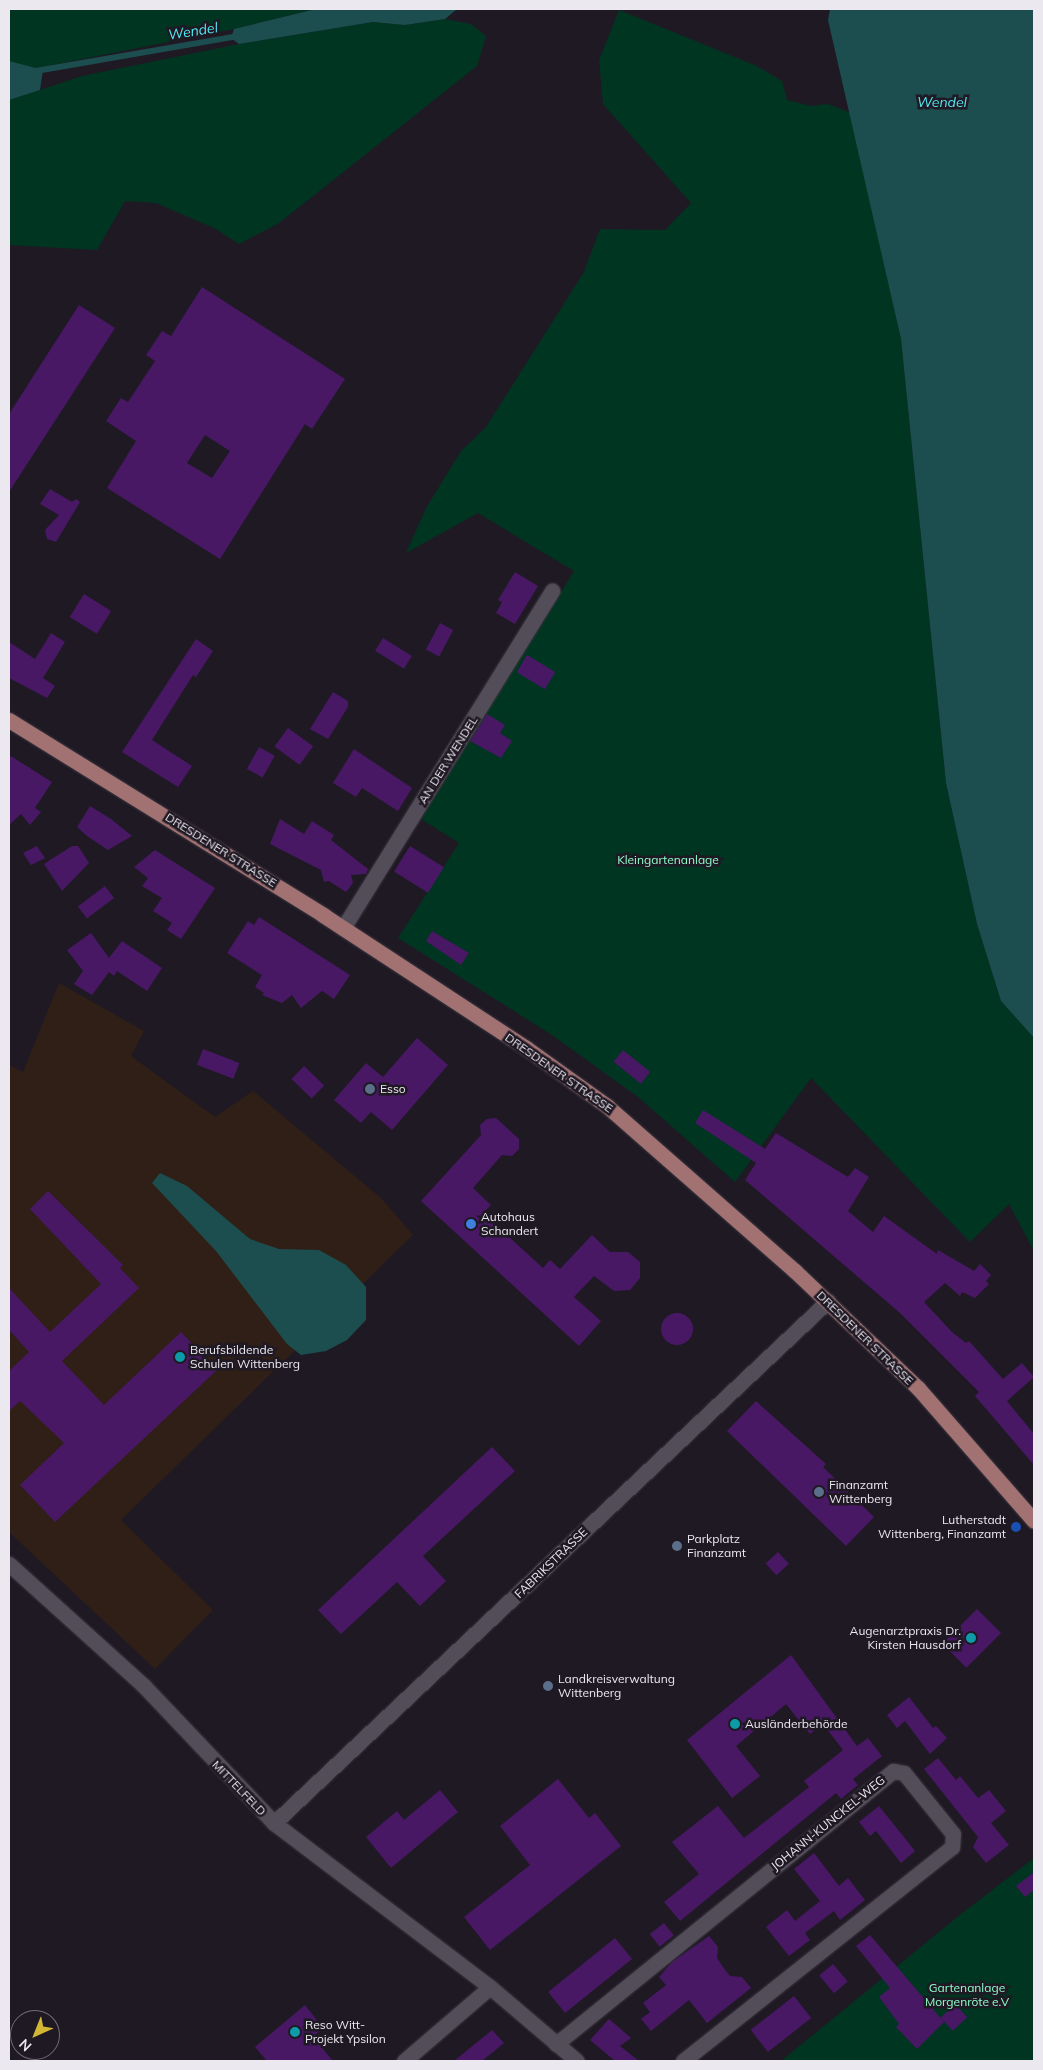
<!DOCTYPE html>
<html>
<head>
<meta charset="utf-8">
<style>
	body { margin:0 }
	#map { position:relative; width:1043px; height:2070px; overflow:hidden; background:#1f1924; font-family:Mulish,sans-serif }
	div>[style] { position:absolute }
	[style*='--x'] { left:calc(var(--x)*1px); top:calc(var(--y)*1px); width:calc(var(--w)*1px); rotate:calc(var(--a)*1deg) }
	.education>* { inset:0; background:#2f1f16 }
	.green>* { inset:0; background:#003521 }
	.water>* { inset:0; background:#1c4d4f }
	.stream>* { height:5.5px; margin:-2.75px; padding:0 2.75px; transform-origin:2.75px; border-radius:2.75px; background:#1c4d4f }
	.building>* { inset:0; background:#481865; transform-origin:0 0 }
	.round { border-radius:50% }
	.roads { filter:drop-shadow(0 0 1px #3b373f) drop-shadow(0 0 1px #3b373f) }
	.street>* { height:15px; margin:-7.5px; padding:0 7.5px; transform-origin:7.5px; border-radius:7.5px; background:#534c59 }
	.primary>* { height:15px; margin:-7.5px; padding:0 7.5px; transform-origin:7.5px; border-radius:7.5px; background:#a27273 }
	.dots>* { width:14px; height:14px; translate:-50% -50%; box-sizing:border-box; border:2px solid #1f1924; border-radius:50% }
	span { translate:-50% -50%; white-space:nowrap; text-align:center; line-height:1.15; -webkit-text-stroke:5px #1f1924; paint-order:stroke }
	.street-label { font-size:12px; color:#ece8f0 }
	.park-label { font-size:12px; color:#8efecb }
	.poi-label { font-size:12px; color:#ece8f0 }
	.left { translate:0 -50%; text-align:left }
	.right { translate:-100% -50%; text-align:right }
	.water-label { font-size:14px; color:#4feaf3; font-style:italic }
	.frame { position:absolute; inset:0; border:10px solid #ece8f0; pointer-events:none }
	.north { position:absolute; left:10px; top:2010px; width:50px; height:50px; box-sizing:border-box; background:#1f1924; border:1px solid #716c76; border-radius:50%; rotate:224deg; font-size:14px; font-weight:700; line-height:20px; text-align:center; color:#ece8f0 }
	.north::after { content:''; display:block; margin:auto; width:18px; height:22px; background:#d2b735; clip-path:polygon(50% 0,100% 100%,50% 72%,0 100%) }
</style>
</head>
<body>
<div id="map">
	<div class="education">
		<div style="clip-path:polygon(59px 983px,144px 1031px,131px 1056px,215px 1117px,253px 1091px,381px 1198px,413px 1235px,121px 1520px,213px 1610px,155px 1669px,9px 1532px,9px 1065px,23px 1072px)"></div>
	</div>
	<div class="green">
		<div style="clip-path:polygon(9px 9px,316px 9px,234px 29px,32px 69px,9px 61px)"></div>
		<div style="clip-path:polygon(619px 10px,757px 66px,782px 81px,787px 100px,811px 106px,828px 104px,851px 113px,901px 339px,946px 783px,977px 924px,1001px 1001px,1034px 1038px,1034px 1251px,1009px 1204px,970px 1242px,811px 1078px,735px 1182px,638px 1097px,552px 1035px,398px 938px,459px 843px,421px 819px,574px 571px,478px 513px,406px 553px,426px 508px,461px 451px,486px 427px,584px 272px,600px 229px,665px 230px,691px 203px,603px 104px,599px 60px)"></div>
		<div style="clip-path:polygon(445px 19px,471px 24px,486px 36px,477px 66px,279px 223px,239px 244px,216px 229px,156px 203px,125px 201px,97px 250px,9px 245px,9px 100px,82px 76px,239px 44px,373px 22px,405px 25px)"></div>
		<div style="clip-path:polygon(1034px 1858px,1034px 2061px,781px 2061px,961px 1914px)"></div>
	</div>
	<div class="water">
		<div style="clip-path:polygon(316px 9px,457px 9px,445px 19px,405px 25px,373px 22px,239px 44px,231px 38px,234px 29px)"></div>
		<div style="clip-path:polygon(830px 9px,1034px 9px,1034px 1038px,1001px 1001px,977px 924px,946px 783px,901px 339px,828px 20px)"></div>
		<div style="clip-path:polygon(9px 61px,43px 70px,40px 90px,9px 100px)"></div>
		<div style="clip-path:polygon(160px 1173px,187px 1186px,250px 1239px,279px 1249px,319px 1250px,346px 1265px,366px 1287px,366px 1320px,347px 1340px,326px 1351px,301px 1355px,287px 1344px,216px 1251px,152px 1183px)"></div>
	</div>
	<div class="stream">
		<div style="--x:36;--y:71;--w:206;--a:-9.8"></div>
	</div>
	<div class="building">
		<div style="clip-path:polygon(evenodd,202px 287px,345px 379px,312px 429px,305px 424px,220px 559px,107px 488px,136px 441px,106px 421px,121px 398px,128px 402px,155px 361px,146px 355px,162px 331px,171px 336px,202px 287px,205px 435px,230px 451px,212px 478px,187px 463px,205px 435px)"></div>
		<div style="clip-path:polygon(79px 305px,115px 328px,9px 492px,9px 414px)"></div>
		<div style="clip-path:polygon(50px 489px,72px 502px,76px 499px,80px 502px,56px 542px,47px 539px,45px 530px,59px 515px,40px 504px)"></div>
		<div style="clip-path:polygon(515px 572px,538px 586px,515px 624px,496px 613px,502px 602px,498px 600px)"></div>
		<div style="left:84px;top:594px;width:32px;height:27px;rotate:32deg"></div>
		<div style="left:440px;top:623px;width:15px;height:30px;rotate:28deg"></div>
		<div style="clip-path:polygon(51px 633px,65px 642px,43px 678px,55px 686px,47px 698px,9px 678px,9px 642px,35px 659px)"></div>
		<div style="left:383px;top:638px;width:34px;height:15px;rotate:32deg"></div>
		<div style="clip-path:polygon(196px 639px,213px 651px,196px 677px,193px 675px,152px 740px,192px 766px,178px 787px,122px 752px)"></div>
		<div style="left:527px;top:655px;width:33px;height:20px;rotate:31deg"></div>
		<div style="clip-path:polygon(333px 692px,348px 701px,348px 707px,328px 739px,310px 729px)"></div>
		<div style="clip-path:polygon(487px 714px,505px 725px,500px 733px,512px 741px,501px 758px,470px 741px)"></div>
		<div style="left:288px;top:728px;width:31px;height:23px;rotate:36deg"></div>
		<div style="left:259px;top:747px;width:18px;height:25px;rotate:29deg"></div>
		<div style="clip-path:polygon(354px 749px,412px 788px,398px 811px,362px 788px,356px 797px,333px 783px)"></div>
		<div style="clip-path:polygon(9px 755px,52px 782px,35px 808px,41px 812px,30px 825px,21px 814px,9px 825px)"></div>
		<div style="clip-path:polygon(90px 806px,111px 819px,132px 836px,108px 850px,87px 836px,77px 827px)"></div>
		<div style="clip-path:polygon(280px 819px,304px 834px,312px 821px,334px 835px,331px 840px,368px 869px,366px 874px,351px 875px,353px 883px,346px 892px,329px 881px,324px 882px,321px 870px,270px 844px)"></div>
		<div style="clip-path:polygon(37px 846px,45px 858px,31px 865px,23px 853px)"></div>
		<div style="clip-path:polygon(72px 846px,78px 846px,89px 863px,62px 891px,44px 864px)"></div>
		<div style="left:410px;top:846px;width:40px;height:30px;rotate:32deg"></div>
		<div style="clip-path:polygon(155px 850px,215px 888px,181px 939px,167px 930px,172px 923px,153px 911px,162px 898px,142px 886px,148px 878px,134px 867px)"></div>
		<div style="left:105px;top:886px;width:15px;height:34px;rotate:53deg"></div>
		<div style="clip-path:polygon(259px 917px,350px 975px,334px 999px,322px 991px,301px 1008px,292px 995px,282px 1003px,262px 995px,264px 993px,255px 987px,262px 975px,227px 953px,248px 921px,254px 925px)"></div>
		<div style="clip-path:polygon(432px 931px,469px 953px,461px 965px,426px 941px)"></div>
		<div style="clip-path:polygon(91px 933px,109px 958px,122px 941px,162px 968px,147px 991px,117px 971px,114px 976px,109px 972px,92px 995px,74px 984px,83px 971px,67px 950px)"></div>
		<div style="clip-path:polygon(417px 1038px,448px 1065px,392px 1130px,371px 1112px,361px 1123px,334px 1100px,366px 1063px,383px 1077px)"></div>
		<div style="left:203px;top:1049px;width:39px;height:17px;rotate:21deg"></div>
		<div style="left:623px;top:1050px;width:35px;height:15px;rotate:39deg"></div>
		<div style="left:304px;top:1066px;width:28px;height:18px;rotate:44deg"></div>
		<div style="clip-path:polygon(703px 1110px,765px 1149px,776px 1133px,848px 1177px,855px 1168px,869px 1177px,848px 1211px,873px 1232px,884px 1216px,937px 1254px,938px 1250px,974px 1271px,980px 1264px,991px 1275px,986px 1281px,989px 1284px,975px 1298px,962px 1292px,960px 1296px,945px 1283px,924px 1302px,952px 1332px,966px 1343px,969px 1341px,1003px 1379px,1022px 1363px,1034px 1377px,1007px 1401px,1034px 1434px,1034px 1465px,975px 1396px,979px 1392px,900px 1313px,745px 1180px,756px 1163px,695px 1123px)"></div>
		<div style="clip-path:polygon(496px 1118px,519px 1139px,519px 1149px,512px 1156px,502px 1155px,473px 1188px,491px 1205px,483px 1213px,543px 1268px,550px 1260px,560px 1269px,592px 1235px,610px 1252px,628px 1252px,640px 1262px,640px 1278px,630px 1290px,614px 1291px,594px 1276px,574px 1297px,601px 1321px,579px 1346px,421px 1201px,481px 1135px,480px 1125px,487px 1119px)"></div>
		<div style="clip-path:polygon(48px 1191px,123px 1265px,120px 1268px,139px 1288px,62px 1361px,104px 1405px,181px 1332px,217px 1370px,55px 1522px,20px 1485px,64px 1443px,20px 1401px,9px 1411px,9px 1371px,29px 1352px,9px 1330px,9px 1288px,50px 1332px,101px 1284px,30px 1209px)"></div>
		<div class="round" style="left:661px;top:1313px;width:32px;height:32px"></div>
		<div style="clip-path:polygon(756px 1401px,826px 1464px,823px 1467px,874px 1517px,846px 1546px,727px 1431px)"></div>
		<div style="clip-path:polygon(492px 1447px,515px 1471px,423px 1556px,446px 1581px,420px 1606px,397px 1582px,341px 1634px,318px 1610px)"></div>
		<div style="left:778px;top:1552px;width:16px;height:17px;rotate:47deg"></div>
		<div style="left:977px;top:1609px;width:34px;height:49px;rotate:45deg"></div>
		<div style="clip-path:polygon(791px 1655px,857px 1746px,868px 1738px,882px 1756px,853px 1779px,858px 1785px,841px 1799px,836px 1793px,680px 1921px,664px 1902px,699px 1874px,672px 1842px,718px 1806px,744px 1838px,809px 1787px,804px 1781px,843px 1750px,823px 1724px,810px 1734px,786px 1704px,736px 1746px,760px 1776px,732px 1798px,687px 1740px)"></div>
		<div style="clip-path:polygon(909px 1697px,933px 1728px,936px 1726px,947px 1738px,930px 1754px,905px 1721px,897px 1728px,887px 1715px)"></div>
		<div style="clip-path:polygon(938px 1758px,956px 1780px,960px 1776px,978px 1798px,989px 1790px,1006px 1811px,991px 1823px,1009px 1845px,986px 1863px,973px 1847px,978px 1837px,924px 1769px)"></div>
		<div style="clip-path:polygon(558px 1779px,589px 1818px,595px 1813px,621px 1846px,490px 1950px,464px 1917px,530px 1865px,500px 1826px)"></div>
		<div style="clip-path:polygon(440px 1790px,458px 1812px,391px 1868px,366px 1837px,397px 1811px,404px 1820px)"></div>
		<div style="clip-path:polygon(879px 1806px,915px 1851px,901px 1863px,876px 1831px,870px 1836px,859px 1822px)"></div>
		<div style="clip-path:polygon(814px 1853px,839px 1886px,848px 1878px,865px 1900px,840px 1920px,834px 1911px,805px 1933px,810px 1940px,789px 1956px,766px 1927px,787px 1910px,795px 1921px,820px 1901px,794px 1869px)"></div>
		<div style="clip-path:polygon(1034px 1872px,1034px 1890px,1025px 1897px,1016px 1886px)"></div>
		<div style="left:664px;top:1923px;width:16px;height:18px;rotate:52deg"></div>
		<div style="clip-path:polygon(870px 1935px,944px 2022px,917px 2049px,896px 2027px,899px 2024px,879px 1997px,890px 1988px,856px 1946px)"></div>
		<div style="clip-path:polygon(709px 1936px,718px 1947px,717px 1958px,723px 1967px,730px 1976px,742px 1977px,751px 1988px,707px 2023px,689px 2000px,651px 2031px,641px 2019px,650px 2012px,643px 2003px,666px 1985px,659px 1977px,672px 1962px)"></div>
		<div style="left:615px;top:1938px;width:27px;height:86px;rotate:51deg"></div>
		<div style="left:833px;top:1964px;width:23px;height:18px;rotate:50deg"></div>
		<div style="left:794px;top:1996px;width:28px;height:55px;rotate:52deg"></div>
		<div style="left:955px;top:2004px;width:18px;height:20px;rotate:47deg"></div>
		<div style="clip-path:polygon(305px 2005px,323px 2028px,313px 2037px,333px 2061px,267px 2061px,255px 2047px)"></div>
		<div style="clip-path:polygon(609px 2019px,631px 2038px,620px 2046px,639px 2061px,615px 2061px,590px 2040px)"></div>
		<div style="clip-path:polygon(492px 2030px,504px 2043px,482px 2061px,454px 2061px)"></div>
	</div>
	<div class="roads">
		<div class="street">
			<div style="--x:343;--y:928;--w:397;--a:-58.2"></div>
			<div style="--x:9;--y:1564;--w:182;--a:42.1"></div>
			<div style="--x:144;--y:1686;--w:189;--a:46.5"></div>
			<div style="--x:274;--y:1823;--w:271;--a:37.2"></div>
			<div style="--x:490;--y:1987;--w:114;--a:40.4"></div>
			<div style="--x:274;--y:1823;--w:761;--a:-43.3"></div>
			<div style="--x:556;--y:2044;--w:434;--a:-39"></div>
			<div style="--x:893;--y:1771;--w:11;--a:10"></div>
			<div style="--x:904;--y:1773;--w:78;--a:51.2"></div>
			<div style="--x:953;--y:1834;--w:13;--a:94"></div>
			<div style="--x:952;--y:1847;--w:344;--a:141.5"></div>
			<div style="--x:404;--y:2061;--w:113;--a:-40.7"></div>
		</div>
		<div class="primary">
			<div style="--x:9;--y:720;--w:370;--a:31.8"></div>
			<div style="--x:323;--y:915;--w:243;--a:33.2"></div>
			<div style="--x:526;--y:1048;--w:100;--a:35.6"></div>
			<div style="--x:607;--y:1106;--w:250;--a:41.3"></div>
			<div style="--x:795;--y:1271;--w:170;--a:43.6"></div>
			<div style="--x:918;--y:1388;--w:176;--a:48.9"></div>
		</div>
	</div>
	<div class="dots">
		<div style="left:370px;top:1089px;background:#5c6f8a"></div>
		<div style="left:471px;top:1224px;background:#3f7fe0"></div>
		<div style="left:180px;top:1357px;background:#0f9aa8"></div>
		<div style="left:819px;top:1492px;background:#5c6f8a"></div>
		<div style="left:1016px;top:1527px;background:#1a4fb4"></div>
		<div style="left:677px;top:1546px;background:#5c6f8a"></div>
		<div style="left:971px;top:1638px;background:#0f9aa8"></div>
		<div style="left:548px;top:1686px;background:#5c6f8a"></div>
		<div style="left:735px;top:1724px;background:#0f9aa8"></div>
		<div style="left:295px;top:2032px;background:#0f9aa8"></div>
	</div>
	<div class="street-label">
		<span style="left:448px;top:760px;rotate:-58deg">AN DER WENDEL</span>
		<span style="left:221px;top:850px;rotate:32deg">DRESDENER STRASSE</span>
		<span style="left:559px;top:1073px;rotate:35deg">DRESDENER STRASSE</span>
		<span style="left:865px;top:1338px;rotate:44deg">DRESDENER STRASSE</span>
		<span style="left:551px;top:1563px;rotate:-44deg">FABRIKSTRASSE</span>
		<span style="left:239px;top:1788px;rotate:46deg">MITTELFELD</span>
		<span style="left:828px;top:1823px;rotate:-39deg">JOHANN-KUNCKEL-WEG</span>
	</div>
	<div class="park-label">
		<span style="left:668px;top:860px">Kleingartenanlage</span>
		<span style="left:967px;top:1995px">Gartenanlage<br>Morgenröte e.V</span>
	</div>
	<div class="poi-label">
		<span class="left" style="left:380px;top:1089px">Esso</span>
		<span class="left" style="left:481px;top:1224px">Autohaus<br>Schandert</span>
		<span class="left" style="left:190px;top:1357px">Berufsbildende<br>Schulen Wittenberg</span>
		<span class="left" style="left:829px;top:1492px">Finanzamt<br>Wittenberg</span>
		<span class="right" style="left:1006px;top:1527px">Lutherstadt<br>Wittenberg, Finanzamt</span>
		<span class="left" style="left:687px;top:1546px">Parkplatz<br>Finanzamt</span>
		<span class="right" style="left:961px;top:1638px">Augenarztpraxis Dr.<br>Kirsten Hausdorf</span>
		<span class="left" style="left:558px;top:1686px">Landkreisverwaltung<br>Wittenberg</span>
		<span class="left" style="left:745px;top:1724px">Ausländerbehörde</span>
		<span class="left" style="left:305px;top:2032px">Reso Witt-<br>Projekt Ypsilon</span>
	</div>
	<div class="water-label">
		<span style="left:193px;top:31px;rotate:-9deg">Wendel</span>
		<span style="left:942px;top:102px">Wendel</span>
	</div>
	<div class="frame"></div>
	<div class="north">N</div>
</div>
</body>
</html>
